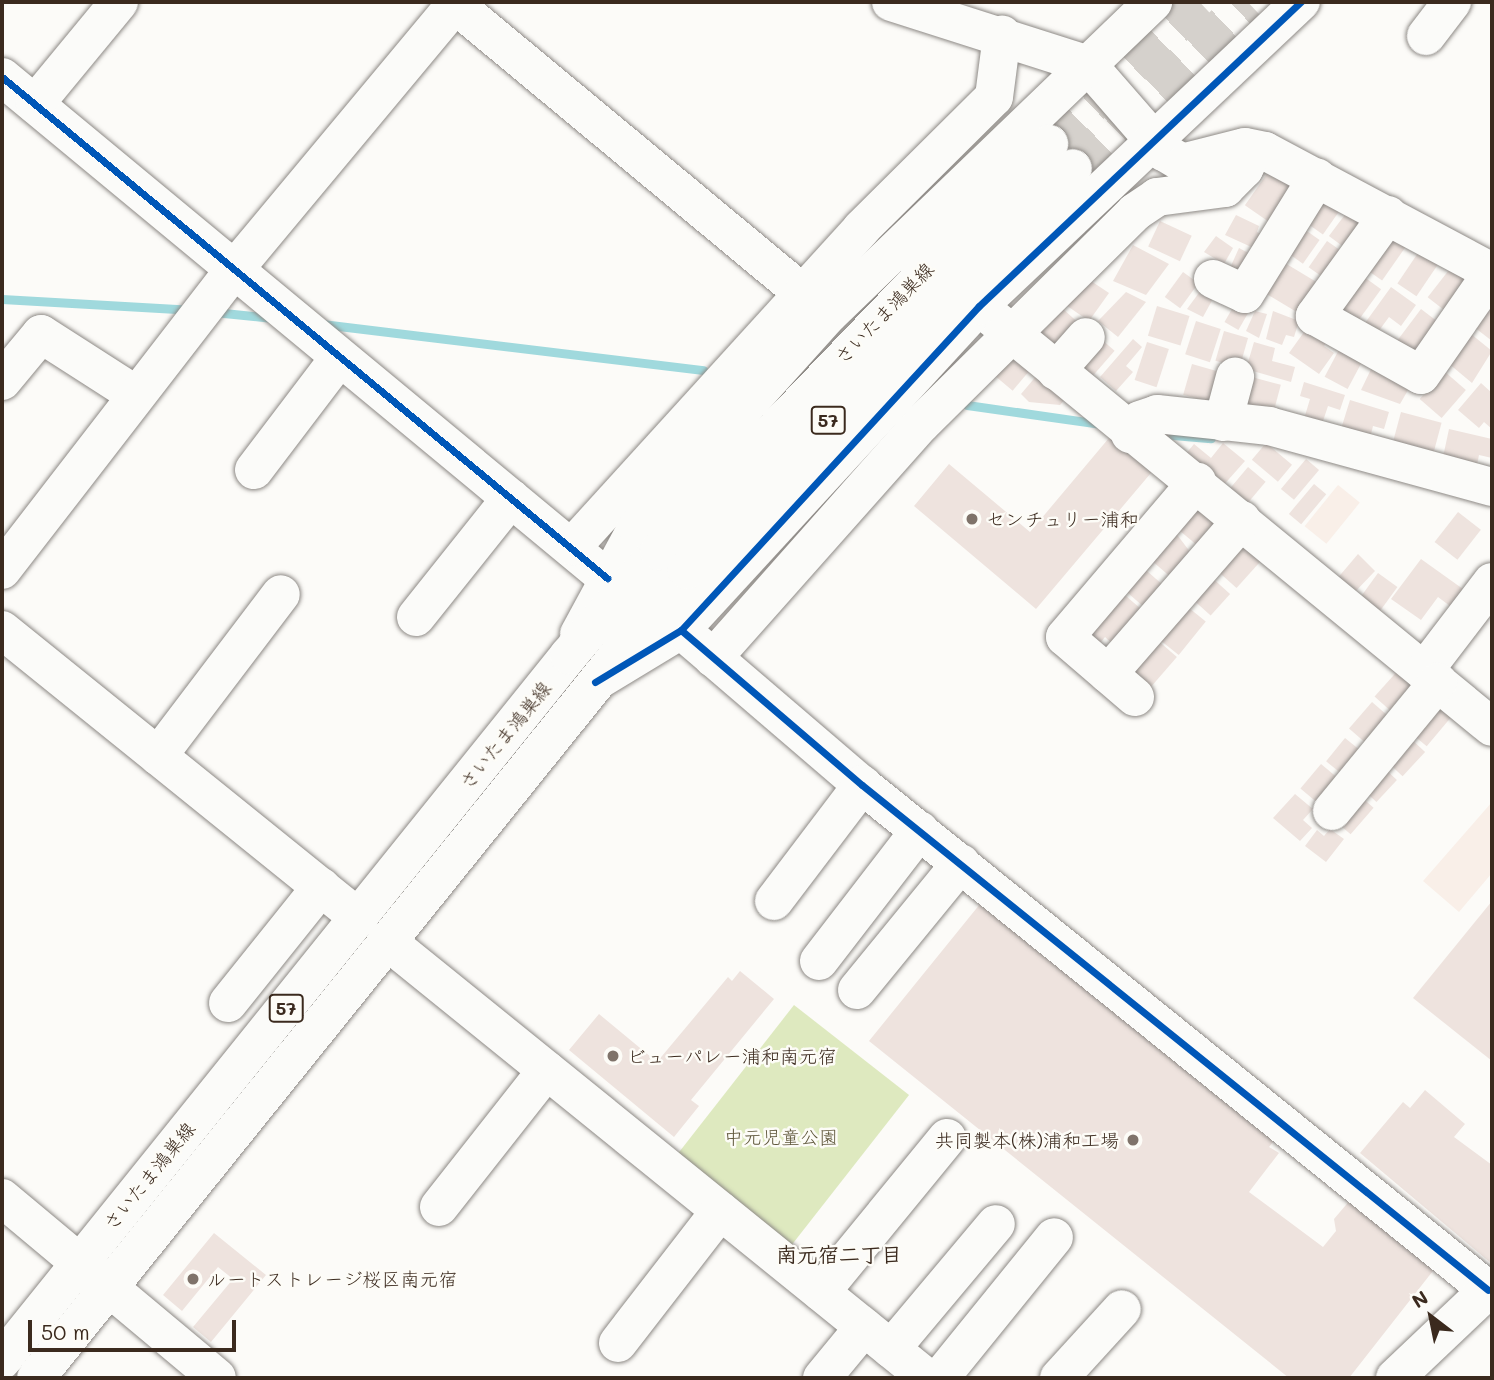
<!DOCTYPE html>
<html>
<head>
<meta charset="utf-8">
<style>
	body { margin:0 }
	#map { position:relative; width:1494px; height:1380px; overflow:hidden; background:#fcfbf8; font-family:Mali,"Klee One",sans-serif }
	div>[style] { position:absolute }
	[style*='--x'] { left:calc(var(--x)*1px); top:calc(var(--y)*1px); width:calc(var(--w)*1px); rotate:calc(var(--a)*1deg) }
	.built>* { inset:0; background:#f9efe8; transform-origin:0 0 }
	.green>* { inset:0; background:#dee9bf; transform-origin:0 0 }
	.stream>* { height:9px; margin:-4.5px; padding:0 4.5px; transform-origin:4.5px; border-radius:4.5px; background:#a0d9dd }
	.building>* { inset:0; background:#eee3de; transform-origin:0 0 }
	.major-tunnel>* { height:38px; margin-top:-19px; transform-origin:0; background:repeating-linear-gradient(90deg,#d5d1cc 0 38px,transparent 0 57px) }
	.roads { filter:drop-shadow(0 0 2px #8d8985) drop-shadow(0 0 2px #8d8985) }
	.minor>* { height:38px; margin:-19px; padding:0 19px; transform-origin:19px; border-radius:19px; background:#fbfbf9 }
	.major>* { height:38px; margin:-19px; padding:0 19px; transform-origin:19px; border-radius:19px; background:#fbfbf9 }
	.cycleway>* { height:7px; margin:-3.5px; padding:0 3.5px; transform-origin:3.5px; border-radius:3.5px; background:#0057b8 }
	.dots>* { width:19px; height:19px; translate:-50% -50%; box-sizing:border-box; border:4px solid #fdfcf7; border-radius:50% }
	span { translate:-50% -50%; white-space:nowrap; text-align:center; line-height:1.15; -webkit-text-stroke:5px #fdfcf7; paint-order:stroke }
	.shield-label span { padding:2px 5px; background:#fdfcf7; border:2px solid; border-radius:5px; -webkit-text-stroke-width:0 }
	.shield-label { font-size:18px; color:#3b2a1e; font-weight:700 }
	.street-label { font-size:19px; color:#3b2a1e }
	.poi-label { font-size:19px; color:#3b2a1e }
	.left { translate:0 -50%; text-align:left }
	.right { translate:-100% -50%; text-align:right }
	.park-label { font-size:19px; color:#5e563a }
	.neighbourhood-label { font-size:21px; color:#3b2a1e; font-weight:700 }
	.frame { position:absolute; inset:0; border:4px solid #3b2a1e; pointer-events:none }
	.north { position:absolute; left:1396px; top:1282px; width:70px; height:70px; -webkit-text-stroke:5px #fdfcf7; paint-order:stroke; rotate:328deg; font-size:19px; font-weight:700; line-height:28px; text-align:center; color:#3b2a1e }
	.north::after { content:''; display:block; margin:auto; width:24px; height:32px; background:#3b2a1e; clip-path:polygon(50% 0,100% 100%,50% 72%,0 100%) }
	.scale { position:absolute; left:28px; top:1320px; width:208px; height:32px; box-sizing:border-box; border:4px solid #3b2a1e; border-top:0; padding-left:9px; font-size:21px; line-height:24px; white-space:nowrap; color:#3b2a1e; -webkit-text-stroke:5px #fdfcf7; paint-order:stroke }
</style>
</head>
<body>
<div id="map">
	<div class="built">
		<div style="left:1338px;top:485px;width:28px;height:53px;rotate:39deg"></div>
		<div style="clip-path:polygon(1492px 802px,1492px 873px,1459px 912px,1423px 881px)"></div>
	</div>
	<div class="green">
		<div style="left:794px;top:1005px;width:146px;height:197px;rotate:38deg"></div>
	</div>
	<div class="stream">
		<div style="--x:2;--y:299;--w:188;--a:3.3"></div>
		<div style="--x:214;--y:312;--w:59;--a:5.8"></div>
		<div style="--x:322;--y:324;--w:384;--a:6.9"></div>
		<div style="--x:967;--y:405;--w:134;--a:8.1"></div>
		<div style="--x:1173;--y:435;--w:38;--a:5"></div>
	</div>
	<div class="building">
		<div style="left:1273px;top:165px;width:37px;height:49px;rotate:35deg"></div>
		<div style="left:1328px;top:194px;width:19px;height:36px;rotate:35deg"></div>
		<div style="left:1350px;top:208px;width:21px;height:35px;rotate:37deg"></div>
		<div style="clip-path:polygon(1236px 215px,1259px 226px,1257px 232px,1268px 238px,1260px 251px,1225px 235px)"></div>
		<div style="left:1160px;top:221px;width:35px;height:28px;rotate:25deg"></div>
		<div style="left:1304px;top:229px;width:19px;height:29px;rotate:35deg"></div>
		<div style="left:1389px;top:234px;width:21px;height:42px;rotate:35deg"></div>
		<div style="clip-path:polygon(1216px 236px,1233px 248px,1224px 264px,1204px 252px)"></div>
		<div style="left:1327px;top:241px;width:21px;height:32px;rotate:35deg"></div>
		<div style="clip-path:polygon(1133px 245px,1169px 264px,1146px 295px,1113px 281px)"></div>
		<div style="left:1422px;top:247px;width:23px;height:44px;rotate:34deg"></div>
		<div style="clip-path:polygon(1239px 248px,1256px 257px,1242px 277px,1230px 268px)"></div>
		<div style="left:1280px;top:260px;width:43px;height:36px;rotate:31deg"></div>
		<div style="left:1456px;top:261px;width:31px;height:46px;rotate:38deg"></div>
		<div style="left:1183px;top:272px;width:19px;height:31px;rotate:36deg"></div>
		<div style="left:1360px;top:274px;width:26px;height:38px;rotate:36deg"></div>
		<div style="clip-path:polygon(1085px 277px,1109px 293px,1089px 321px,1060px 301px)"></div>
		<div style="clip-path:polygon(1391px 287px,1416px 305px,1401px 326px,1389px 317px,1378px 332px,1365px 323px)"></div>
		<div style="clip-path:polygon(1201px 290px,1215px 295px,1203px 317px,1187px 309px)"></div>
		<div style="clip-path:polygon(1126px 292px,1146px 302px,1118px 337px,1098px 321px)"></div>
		<div style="left:1236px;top:302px;width:16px;height:23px;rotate:30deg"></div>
		<div style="clip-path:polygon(1492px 303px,1492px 341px,1474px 327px)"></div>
		<div style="left:1157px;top:306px;width:34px;height:31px;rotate:17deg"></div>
		<div style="left:1063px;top:309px;width:24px;height:41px;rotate:42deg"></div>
		<div style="left:1421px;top:309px;width:26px;height:40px;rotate:37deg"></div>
		<div style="clip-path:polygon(1255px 311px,1267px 314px,1259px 338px,1246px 331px)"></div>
		<div style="clip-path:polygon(1273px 311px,1299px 321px,1294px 337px,1286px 335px,1282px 345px,1266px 339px)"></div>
		<div style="left:1196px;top:321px;width:26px;height:35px;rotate:18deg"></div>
		<div style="clip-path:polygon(1309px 325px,1329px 339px,1324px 346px,1334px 353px,1319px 374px,1289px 353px)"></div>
		<div style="left:1224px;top:331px;width:25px;height:31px;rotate:16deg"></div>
		<div style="clip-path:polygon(1471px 334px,1492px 351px,1472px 383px,1448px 363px)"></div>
		<div style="left:1101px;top:339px;width:18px;height:36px;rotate:41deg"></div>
		<div style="clip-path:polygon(1133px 339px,1142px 347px,1126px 366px,1133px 372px,1116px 391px,1100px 377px)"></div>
		<div style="left:1147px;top:342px;width:23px;height:40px;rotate:18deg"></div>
		<div style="clip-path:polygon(1254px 342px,1275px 348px,1272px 361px,1295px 367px,1291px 382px,1246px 369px)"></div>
		<div style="left:1342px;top:344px;width:26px;height:37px;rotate:28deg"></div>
		<div style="left:1012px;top:351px;width:26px;height:30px;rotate:40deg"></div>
		<div style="clip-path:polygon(1374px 363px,1411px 385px,1400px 404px,1361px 390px)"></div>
		<div style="left:1192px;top:364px;width:40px;height:32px;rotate:16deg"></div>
		<div style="left:1444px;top:371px;width:29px;height:37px;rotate:41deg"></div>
		<div style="clip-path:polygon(1038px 374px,1069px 395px,1060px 405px,1029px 402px,1021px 394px)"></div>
		<div style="left:1248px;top:376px;width:34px;height:27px;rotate:15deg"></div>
		<div style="clip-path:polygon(1304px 382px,1345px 395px,1340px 410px,1328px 406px,1322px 424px,1304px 419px,1310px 399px,1300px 396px)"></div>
		<div style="clip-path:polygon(1481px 383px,1492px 393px,1492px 429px,1484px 422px,1479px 428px,1458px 410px)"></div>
		<div style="clip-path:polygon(1350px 400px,1389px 412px,1384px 429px,1373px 426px,1370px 438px,1341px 429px)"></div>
		<div style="left:1401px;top:412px;width:42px;height:31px;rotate:15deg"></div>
		<div style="clip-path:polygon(1449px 429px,1492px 439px,1492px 458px,1479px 455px,1477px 465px,1443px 457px)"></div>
		<div style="clip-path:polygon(1114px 432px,1156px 467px,1036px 609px,914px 506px,949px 464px,1030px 532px)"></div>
		<div style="clip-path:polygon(1223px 443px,1245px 461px,1221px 488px,1184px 456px,1194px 444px,1211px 458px)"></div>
		<div style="left:1266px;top:443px;width:34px;height:22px;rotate:40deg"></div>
		<div style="left:1306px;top:459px;width:17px;height:39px;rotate:40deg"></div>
		<div style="left:1248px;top:467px;width:23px;height:34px;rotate:40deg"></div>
		<div style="left:1314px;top:484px;width:16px;height:39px;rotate:40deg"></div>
		<div style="left:1196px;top:500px;width:30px;height:34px;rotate:40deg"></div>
		<div style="left:1458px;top:512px;width:29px;height:38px;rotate:38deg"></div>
		<div style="clip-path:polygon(1175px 532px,1194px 557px,1174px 580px,1151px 560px)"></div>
		<div style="left:1243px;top:536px;width:30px;height:43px;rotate:42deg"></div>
		<div style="clip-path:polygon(1358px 554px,1375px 571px,1353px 594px,1336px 580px)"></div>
		<div style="clip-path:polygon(1421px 559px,1463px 589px,1450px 606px,1438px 597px,1421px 620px,1391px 599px)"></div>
		<div style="left:1140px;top:565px;width:37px;height:29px;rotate:41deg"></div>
		<div style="left:1378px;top:573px;width:24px;height:33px;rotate:36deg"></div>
		<div style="left:1210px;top:576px;width:27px;height:29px;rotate:42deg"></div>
		<div style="clip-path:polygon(1118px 589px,1149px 616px,1119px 650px,1105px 637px,1097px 647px,1080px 632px)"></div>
		<div style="left:1184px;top:604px;width:28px;height:43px;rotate:39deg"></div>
		<div style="left:1155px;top:638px;width:29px;height:41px;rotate:41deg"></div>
		<div style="left:1402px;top:666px;width:24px;height:41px;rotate:42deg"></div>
		<div style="left:1438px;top:697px;width:23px;height:45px;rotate:40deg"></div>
		<div style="left:1372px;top:702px;width:21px;height:35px;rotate:41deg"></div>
		<div style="left:1409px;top:737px;width:22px;height:33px;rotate:43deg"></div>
		<div style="left:1345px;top:738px;width:19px;height:30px;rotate:39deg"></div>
		<div style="left:1321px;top:764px;width:23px;height:32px;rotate:40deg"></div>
		<div style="left:1383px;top:767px;width:19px;height:30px;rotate:43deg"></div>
		<div style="clip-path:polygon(1295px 794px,1313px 809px,1303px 820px,1312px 828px,1300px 841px,1273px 818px)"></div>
		<div style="left:1360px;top:796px;width:18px;height:35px;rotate:41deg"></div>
		<div style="clip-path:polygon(1330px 829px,1344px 839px,1326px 862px,1305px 846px,1317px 830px,1324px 836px)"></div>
		<div style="clip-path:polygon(1492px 901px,1492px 1061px,1413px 998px)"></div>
		<div style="clip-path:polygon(1003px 903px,1280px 1133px,1269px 1147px,1279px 1153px,1249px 1192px,1323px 1247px,1336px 1231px,1334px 1219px,1351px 1199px,1436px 1267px,1349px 1378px,1289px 1378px,869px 1041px,980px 904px,991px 914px)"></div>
		<div style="clip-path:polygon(740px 971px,774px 999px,691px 1100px,699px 1106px,674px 1137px,569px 1050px,599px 1014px,657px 1062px,728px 977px,732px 981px)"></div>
		<div style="clip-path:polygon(1425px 1090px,1465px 1124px,1454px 1137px,1492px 1165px,1492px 1264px,1360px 1153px,1403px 1102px,1410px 1108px)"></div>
		<div style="clip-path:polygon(214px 1233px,266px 1275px,211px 1342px,193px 1327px,233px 1279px,218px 1267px,182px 1311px,163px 1295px)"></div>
	</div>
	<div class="major-tunnel">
		<div style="--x:1049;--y:144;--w:207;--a:-43.2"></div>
		<div style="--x:1073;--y:168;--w:241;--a:-43.5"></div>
	</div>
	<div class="roads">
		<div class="minor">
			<div style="--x:452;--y:2;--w:481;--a:39.7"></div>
			<div style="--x:891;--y:2;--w:207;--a:17.7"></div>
			<div style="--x:1088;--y:65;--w:116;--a:48.9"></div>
			<div style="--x:1164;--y:152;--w:21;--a:31"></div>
			<div style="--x:1182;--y:163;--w:65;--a:-14.3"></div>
			<div style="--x:1245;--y:147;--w:20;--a:11"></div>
			<div style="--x:1265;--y:151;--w:257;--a:28.1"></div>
			<div style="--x:1426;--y:36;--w:43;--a:-52.6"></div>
			<div style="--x:2;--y:77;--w:786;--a:39.63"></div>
			<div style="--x:35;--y:104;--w:132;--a:-50.5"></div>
			<div style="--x:1388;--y:215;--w:125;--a:125.9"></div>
			<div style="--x:1315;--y:316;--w:121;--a:29.1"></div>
			<div style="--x:1421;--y:375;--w:124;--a:-55.2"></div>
			<div style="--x:1213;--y:279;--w:35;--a:25"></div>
			<div style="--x:1245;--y:294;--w:137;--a:-58.2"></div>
			<div style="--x:993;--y:318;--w:645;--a:39.34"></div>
			<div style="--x:1056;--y:371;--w:45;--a:-48.6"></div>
			<div style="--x:2;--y:381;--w:61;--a:-50.3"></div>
			<div style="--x:41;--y:334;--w:113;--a:32.7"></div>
			<div style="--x:1223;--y:422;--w:47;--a:-75.1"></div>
			<div style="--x:1130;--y:434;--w:17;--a:-54"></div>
			<div style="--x:1140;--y:420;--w:18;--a:-19"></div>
			<div style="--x:1157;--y:414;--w:113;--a:6.1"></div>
			<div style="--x:1269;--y:426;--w:231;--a:15.3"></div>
			<div style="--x:254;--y:470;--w:141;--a:-52.8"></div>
			<div style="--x:573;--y:546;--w:428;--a:-47.7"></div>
			<div style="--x:861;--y:229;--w:187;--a:-44.8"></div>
			<div style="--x:994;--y:97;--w:63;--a:-82.6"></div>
			<div style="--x:2;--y:570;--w:378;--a:-52.3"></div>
			<div style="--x:233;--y:271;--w:350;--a:-50.2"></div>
			<div style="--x:416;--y:617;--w:152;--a:-51.4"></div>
			<div style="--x:2;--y:630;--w:459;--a:38.9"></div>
			<div style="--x:681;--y:630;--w:238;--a:40.6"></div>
			<div style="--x:862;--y:785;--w:804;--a:38.89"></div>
			<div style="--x:579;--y:634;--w:122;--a:-61.5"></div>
			<div style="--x:637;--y:527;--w:287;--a:-48"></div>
			<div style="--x:829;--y:314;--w:450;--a:-43.9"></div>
			<div style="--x:713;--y:658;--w:313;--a:-48.4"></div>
			<div style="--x:921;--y:424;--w:301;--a:-44.7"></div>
			<div style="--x:1135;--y:212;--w:27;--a:-34"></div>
			<div style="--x:1157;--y:197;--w:69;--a:-7.5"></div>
			<div style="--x:1225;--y:188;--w:27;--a:-45"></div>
			<div style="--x:1244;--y:169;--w:22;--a:-63"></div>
			<div style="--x:1424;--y:671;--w:112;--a:-52.6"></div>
			<div style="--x:1108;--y:674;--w:204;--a:-49"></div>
			<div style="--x:600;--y:679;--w:95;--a:-31.2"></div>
			<div style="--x:681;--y:630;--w:440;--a:-47.4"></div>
			<div style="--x:979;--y:306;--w:443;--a:-43.4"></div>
			<div style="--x:1135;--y:697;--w:92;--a:-139.4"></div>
			<div style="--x:1065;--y:637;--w:204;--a:-49.6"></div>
			<div style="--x:158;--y:756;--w:203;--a:-52.8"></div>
			<div style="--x:1332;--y:811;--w:167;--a:-50.6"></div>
			<div style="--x:774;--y:901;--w:146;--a:-52.8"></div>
			<div style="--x:387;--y:941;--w:695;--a:38.98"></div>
			<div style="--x:819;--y:961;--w:165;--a:-52.4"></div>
			<div style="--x:857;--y:990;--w:164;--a:-50.7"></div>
			<div style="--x:228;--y:1003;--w:149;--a:-51.3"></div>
			<div style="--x:2;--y:1198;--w:280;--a:39.9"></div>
			<div style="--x:439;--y:1207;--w:174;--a:-51.8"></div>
			<div style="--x:821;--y:1292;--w:199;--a:-50.7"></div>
			<div style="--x:618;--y:1343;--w:167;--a:-52.3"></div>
			<div style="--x:891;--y:1349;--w:163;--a:-50"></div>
			<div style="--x:822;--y:1378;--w:66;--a:-50.5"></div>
			<div style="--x:940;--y:1378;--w:181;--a:-51"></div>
			<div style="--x:1059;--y:1378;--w:93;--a:-47.6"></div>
		</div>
		<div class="major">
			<div style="--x:2;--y:1360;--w:905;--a:-51.19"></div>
			<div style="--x:569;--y:655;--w:138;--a:-49.1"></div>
			<div style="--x:659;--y:551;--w:564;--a:-46.22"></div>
			<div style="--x:36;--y:1378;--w:1038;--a:-51.14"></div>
			<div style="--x:687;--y:570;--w:557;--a:-46.16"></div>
			<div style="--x:1395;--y:1378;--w:134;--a:-43.5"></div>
		</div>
	</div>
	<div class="cycleway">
		<div style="--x:2;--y:77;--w:786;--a:39.63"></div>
		<div style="--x:681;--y:630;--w:238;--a:40.6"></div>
		<div style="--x:862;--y:785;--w:804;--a:38.89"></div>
		<div style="--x:595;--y:682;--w:100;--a:-31.2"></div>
		<div style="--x:681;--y:630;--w:440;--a:-47.4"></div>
		<div style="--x:979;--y:306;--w:443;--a:-43.4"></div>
	</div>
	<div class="dots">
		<div style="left:972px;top:519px;background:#7f736a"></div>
		<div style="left:613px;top:1056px;background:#7f736a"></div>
		<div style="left:1133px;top:1140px;background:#7f736a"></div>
		<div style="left:193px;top:1279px;background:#7f736a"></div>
	</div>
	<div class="shield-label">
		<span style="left:828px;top:420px">57</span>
		<span style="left:286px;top:1008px">57</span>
	</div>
	<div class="street-label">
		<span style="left:884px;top:313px;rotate:-46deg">さいたま鴻巣線</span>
		<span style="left:505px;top:735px;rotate:-51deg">さいたま鴻巣線</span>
		<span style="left:149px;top:1176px;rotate:-51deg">さいたま鴻巣線</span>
	</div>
	<div class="poi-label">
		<span class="left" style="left:986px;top:519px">センチュリー浦和</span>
		<span class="left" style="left:627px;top:1056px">ビューパレー浦和南元宿</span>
		<span class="right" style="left:1119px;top:1140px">共同製本(株)浦和工場</span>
		<span class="left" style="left:207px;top:1279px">ルートストレージ桜区南元宿</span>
	</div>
	<div class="park-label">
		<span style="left:781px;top:1137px">中元児童公園</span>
	</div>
	<div class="neighbourhood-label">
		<span style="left:839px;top:1254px">南元宿二丁目</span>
	</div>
	<div class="frame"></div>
	<div class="north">N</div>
	<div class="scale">50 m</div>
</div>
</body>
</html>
